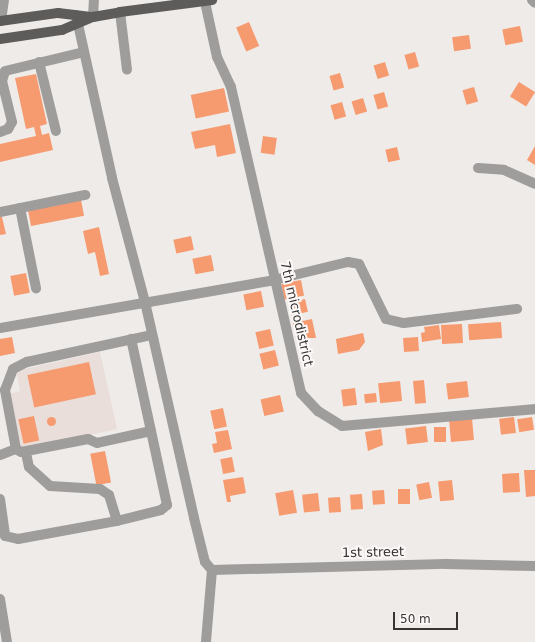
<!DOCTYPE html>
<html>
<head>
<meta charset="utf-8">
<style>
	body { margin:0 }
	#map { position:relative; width:535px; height:642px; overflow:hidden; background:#efebe9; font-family:"DejaVu Sans",sans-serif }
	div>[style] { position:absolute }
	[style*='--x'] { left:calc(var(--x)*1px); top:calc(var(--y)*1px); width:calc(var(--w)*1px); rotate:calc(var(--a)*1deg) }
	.built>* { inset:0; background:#e9ded9 }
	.building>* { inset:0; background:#f69a6f; transform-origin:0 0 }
	.round { border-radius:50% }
	.minor>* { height:10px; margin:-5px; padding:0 5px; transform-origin:5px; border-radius:5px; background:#9e9d9c }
	.major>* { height:10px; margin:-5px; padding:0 5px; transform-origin:5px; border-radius:5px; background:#5e5c5a }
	span { translate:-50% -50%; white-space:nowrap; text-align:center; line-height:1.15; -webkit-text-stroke:4px #fcf8f7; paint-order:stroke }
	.street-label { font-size:13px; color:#363534 }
	.scale { position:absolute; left:393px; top:612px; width:65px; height:18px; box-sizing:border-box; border:2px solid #363534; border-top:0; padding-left:5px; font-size:12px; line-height:14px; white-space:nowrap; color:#363534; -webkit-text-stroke:3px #fcf8f7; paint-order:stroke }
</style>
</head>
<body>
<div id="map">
	<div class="built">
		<div style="clip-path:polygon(100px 352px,117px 429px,22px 450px,9px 394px,20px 391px,16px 371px)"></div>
	</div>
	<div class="building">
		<div style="left:249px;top:22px;width:26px;height:14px;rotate:67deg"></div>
		<div style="left:520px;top:26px;width:16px;height:18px;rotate:79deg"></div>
		<div style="left:469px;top:35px;width:14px;height:17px;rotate:82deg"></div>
		<div style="left:415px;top:52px;width:15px;height:11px;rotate:74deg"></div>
		<div style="left:385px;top:62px;width:14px;height:12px;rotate:73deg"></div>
		<div style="left:340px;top:73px;width:15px;height:11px;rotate:74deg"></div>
		<div style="clip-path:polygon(36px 74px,47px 124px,40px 126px,42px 135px,49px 133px,53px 150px,0 162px,0 144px,36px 136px,34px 127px,26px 129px,15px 78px)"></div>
		<div style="left:519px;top:82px;width:19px;height:17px;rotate:32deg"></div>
		<div style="left:474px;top:87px;width:15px;height:12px;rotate:74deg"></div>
		<div style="left:224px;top:88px;width:24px;height:34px;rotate:78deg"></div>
		<div style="left:384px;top:92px;width:15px;height:11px;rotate:74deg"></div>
		<div style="left:363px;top:98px;width:14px;height:12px;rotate:73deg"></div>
		<div style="left:342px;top:102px;width:15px;height:12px;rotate:74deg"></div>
		<div style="clip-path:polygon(230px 124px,236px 153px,217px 157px,215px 145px,195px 149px,191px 132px)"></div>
		<div style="left:263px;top:136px;width:14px;height:17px;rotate:8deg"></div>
		<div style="clip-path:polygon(535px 146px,535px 165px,527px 160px)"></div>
		<div style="left:397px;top:147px;width:13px;height:12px;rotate:77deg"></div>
		<div style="left:81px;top:200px;width:16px;height:54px;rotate:79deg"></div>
		<div style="clip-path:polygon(0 217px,2px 217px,6px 234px,0 235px)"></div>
		<div style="clip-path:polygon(99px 227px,109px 274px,100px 276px,95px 252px,88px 254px,83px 231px)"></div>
		<div style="left:191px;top:236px;width:14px;height:18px;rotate:78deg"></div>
		<div style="left:211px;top:255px;width:16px;height:19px;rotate:79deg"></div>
		<div style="left:26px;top:273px;width:20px;height:16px;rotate:79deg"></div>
		<div style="left:301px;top:280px;width:16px;height:20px;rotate:79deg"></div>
		<div style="left:261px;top:291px;width:16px;height:18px;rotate:79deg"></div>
		<div style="left:305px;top:299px;width:13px;height:17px;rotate:77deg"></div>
		<div style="clip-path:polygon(312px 319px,316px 338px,296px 338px,293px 323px)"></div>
		<div style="left:501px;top:322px;width:16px;height:33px;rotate:86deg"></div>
		<div style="left:462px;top:324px;width:19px;height:21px;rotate:87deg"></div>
		<div style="clip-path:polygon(439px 325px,441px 339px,422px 342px,421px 333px,425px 332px,424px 327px)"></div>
		<div style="left:270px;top:329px;width:17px;height:15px;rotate:77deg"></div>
		<div style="clip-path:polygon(363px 333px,365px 342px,359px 350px,338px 354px,336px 339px)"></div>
		<div style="clip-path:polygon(12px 337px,15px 353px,0 356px,0 339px)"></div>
		<div style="left:418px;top:337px;width:14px;height:15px;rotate:86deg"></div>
		<div style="left:275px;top:350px;width:16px;height:16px;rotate:76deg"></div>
		<div style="left:89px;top:362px;width:33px;height:63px;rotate:78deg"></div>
		<div style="left:424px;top:380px;width:23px;height:11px;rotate:85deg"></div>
		<div style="left:400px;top:381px;width:20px;height:22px;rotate:84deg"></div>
		<div style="left:467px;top:381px;width:16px;height:21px;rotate:83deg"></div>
		<div style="left:355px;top:388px;width:17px;height:14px;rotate:83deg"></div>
		<div style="left:376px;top:393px;width:9px;height:12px;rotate:84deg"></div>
		<div style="left:280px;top:395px;width:17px;height:20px;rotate:77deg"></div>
		<div style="left:223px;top:408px;width:19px;height:13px;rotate:78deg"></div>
		<div style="left:34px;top:416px;width:25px;height:16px;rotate:78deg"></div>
		<div class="round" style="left:46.5px;top:416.5px;width:9px;height:9px"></div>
		<div style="left:514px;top:417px;width:16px;height:15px;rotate:83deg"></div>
		<div style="left:532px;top:417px;width:13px;height:15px;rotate:81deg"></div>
		<div style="left:472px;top:418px;width:22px;height:23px;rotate:85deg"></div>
		<div style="left:426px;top:426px;width:16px;height:21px;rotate:83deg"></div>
		<div style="left:434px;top:427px;width:12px;height:15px"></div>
		<div style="clip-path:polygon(381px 429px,383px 445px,368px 451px,365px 432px)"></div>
		<div style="clip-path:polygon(228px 430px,232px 449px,214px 453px,212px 444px,217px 443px,215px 432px)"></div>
		<div style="left:105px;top:451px;width:32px;height:15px;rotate:79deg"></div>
		<div style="left:232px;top:457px;width:15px;height:12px;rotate:79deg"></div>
		<div style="clip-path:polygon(524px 470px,535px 470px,535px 496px,526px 497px)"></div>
		<div style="left:519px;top:473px;width:19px;height:17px;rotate:87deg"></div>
		<div style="clip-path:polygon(243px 477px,246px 493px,230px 496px,231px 502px,227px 502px,223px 480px)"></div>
		<div style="left:452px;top:480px;width:20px;height:14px;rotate:84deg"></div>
		<div style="left:429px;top:482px;width:16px;height:13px;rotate:79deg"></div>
		<div style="left:398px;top:489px;width:12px;height:15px"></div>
		<div style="left:293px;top:490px;width:23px;height:18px;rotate:80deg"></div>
		<div style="left:384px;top:490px;width:14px;height:12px;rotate:86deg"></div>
		<div style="left:318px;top:493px;width:18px;height:16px;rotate:84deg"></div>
		<div style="left:362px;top:494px;width:15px;height:12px;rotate:86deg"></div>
		<div style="left:340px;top:497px;width:15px;height:12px;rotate:86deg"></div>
	</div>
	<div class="minor">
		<div style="--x:532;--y:0;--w:4;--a:45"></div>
		<div style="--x:205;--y:2;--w:56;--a:77.7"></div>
		<div style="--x:217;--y:57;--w:33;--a:65"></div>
		<div style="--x:231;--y:87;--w:314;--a:77.1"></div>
		<div style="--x:301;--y:393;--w:25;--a:47"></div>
		<div style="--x:318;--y:411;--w:28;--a:32"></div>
		<div style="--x:342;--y:426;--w:194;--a:-5"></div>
		<div style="--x:120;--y:12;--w:58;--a:83.1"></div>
		<div style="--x:76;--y:15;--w:167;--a:77.5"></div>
		<div style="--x:112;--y:178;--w:128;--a:75.1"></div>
		<div style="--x:145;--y:302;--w:221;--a:77.2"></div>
		<div style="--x:194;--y:518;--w:45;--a:76"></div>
		<div style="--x:205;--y:562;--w:11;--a:49"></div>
		<div style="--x:212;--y:570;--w:72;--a:94.8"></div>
		<div style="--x:93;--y:17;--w:17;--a:-87"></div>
		<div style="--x:1;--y:21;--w:21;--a:-82"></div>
		<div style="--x:39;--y:62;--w:71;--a:76.2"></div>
		<div style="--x:0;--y:132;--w:9;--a:-21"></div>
		<div style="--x:8;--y:129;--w:8;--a:-60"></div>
		<div style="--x:12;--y:122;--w:42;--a:-103.7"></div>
		<div style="--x:2;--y:81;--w:10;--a:-73"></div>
		<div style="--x:5;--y:71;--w:81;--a:-13.5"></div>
		<div style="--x:478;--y:168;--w:26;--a:4"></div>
		<div style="--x:504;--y:170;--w:34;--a:24"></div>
		<div style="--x:20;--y:208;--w:82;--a:78.7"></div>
		<div style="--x:0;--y:212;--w:87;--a:-11.3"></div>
		<div style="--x:0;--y:328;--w:278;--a:-9.9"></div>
		<div style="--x:274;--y:280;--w:76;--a:-13.7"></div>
		<div style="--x:348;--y:262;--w:11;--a:10"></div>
		<div style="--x:359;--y:264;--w:61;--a:63.9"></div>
		<div style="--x:386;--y:319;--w:18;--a:13"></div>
		<div style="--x:404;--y:323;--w:114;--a:-7.1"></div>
		<div style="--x:151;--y:431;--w:55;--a:167.5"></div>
		<div style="--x:97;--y:443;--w:10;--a:-156"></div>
		<div style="--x:88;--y:439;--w:68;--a:169"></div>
		<div style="--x:21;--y:452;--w:6;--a:-149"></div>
		<div style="--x:16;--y:449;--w:60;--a:-100.6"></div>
		<div style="--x:5;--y:390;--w:22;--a:-69"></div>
		<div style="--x:13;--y:369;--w:16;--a:-27"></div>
		<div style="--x:27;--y:362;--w:128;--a:-12.2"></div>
		<div style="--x:26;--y:453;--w:14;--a:78"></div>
		<div style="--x:29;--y:467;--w:28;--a:42"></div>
		<div style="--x:50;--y:486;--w:50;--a:3.4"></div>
		<div style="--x:100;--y:489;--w:11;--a:34"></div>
		<div style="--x:109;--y:495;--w:27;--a:73"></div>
		<div style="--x:0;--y:455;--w:17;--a:-21"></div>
		<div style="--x:0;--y:499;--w:37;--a:82"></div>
		<div style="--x:5;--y:536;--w:13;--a:13"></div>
		<div style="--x:18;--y:539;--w:101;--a:-10.3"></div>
		<div style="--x:117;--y:521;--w:45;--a:-14"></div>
		<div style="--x:161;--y:510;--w:8;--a:-40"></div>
		<div style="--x:167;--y:505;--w:170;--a:-102.2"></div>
		<div style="--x:212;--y:570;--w:234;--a:-1.5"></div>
		<div style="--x:446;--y:564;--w:89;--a:1.3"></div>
		<div style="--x:0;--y:599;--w:44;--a:80.8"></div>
	</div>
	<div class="major">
		<div style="--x:0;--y:21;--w:59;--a:-7.9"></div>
		<div style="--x:58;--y:13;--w:33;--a:7"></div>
		<div style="--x:0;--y:39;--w:63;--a:-8.3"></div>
		<div style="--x:62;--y:30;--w:34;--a:-23"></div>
		<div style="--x:93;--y:17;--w:27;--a:-10"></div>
		<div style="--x:120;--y:12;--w:93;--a:-7.4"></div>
	</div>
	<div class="street-label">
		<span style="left:296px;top:314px;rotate:77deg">7th microdistrict</span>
		<span style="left:373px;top:553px;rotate:-1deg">1st street</span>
	</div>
	<div class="scale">50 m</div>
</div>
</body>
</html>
